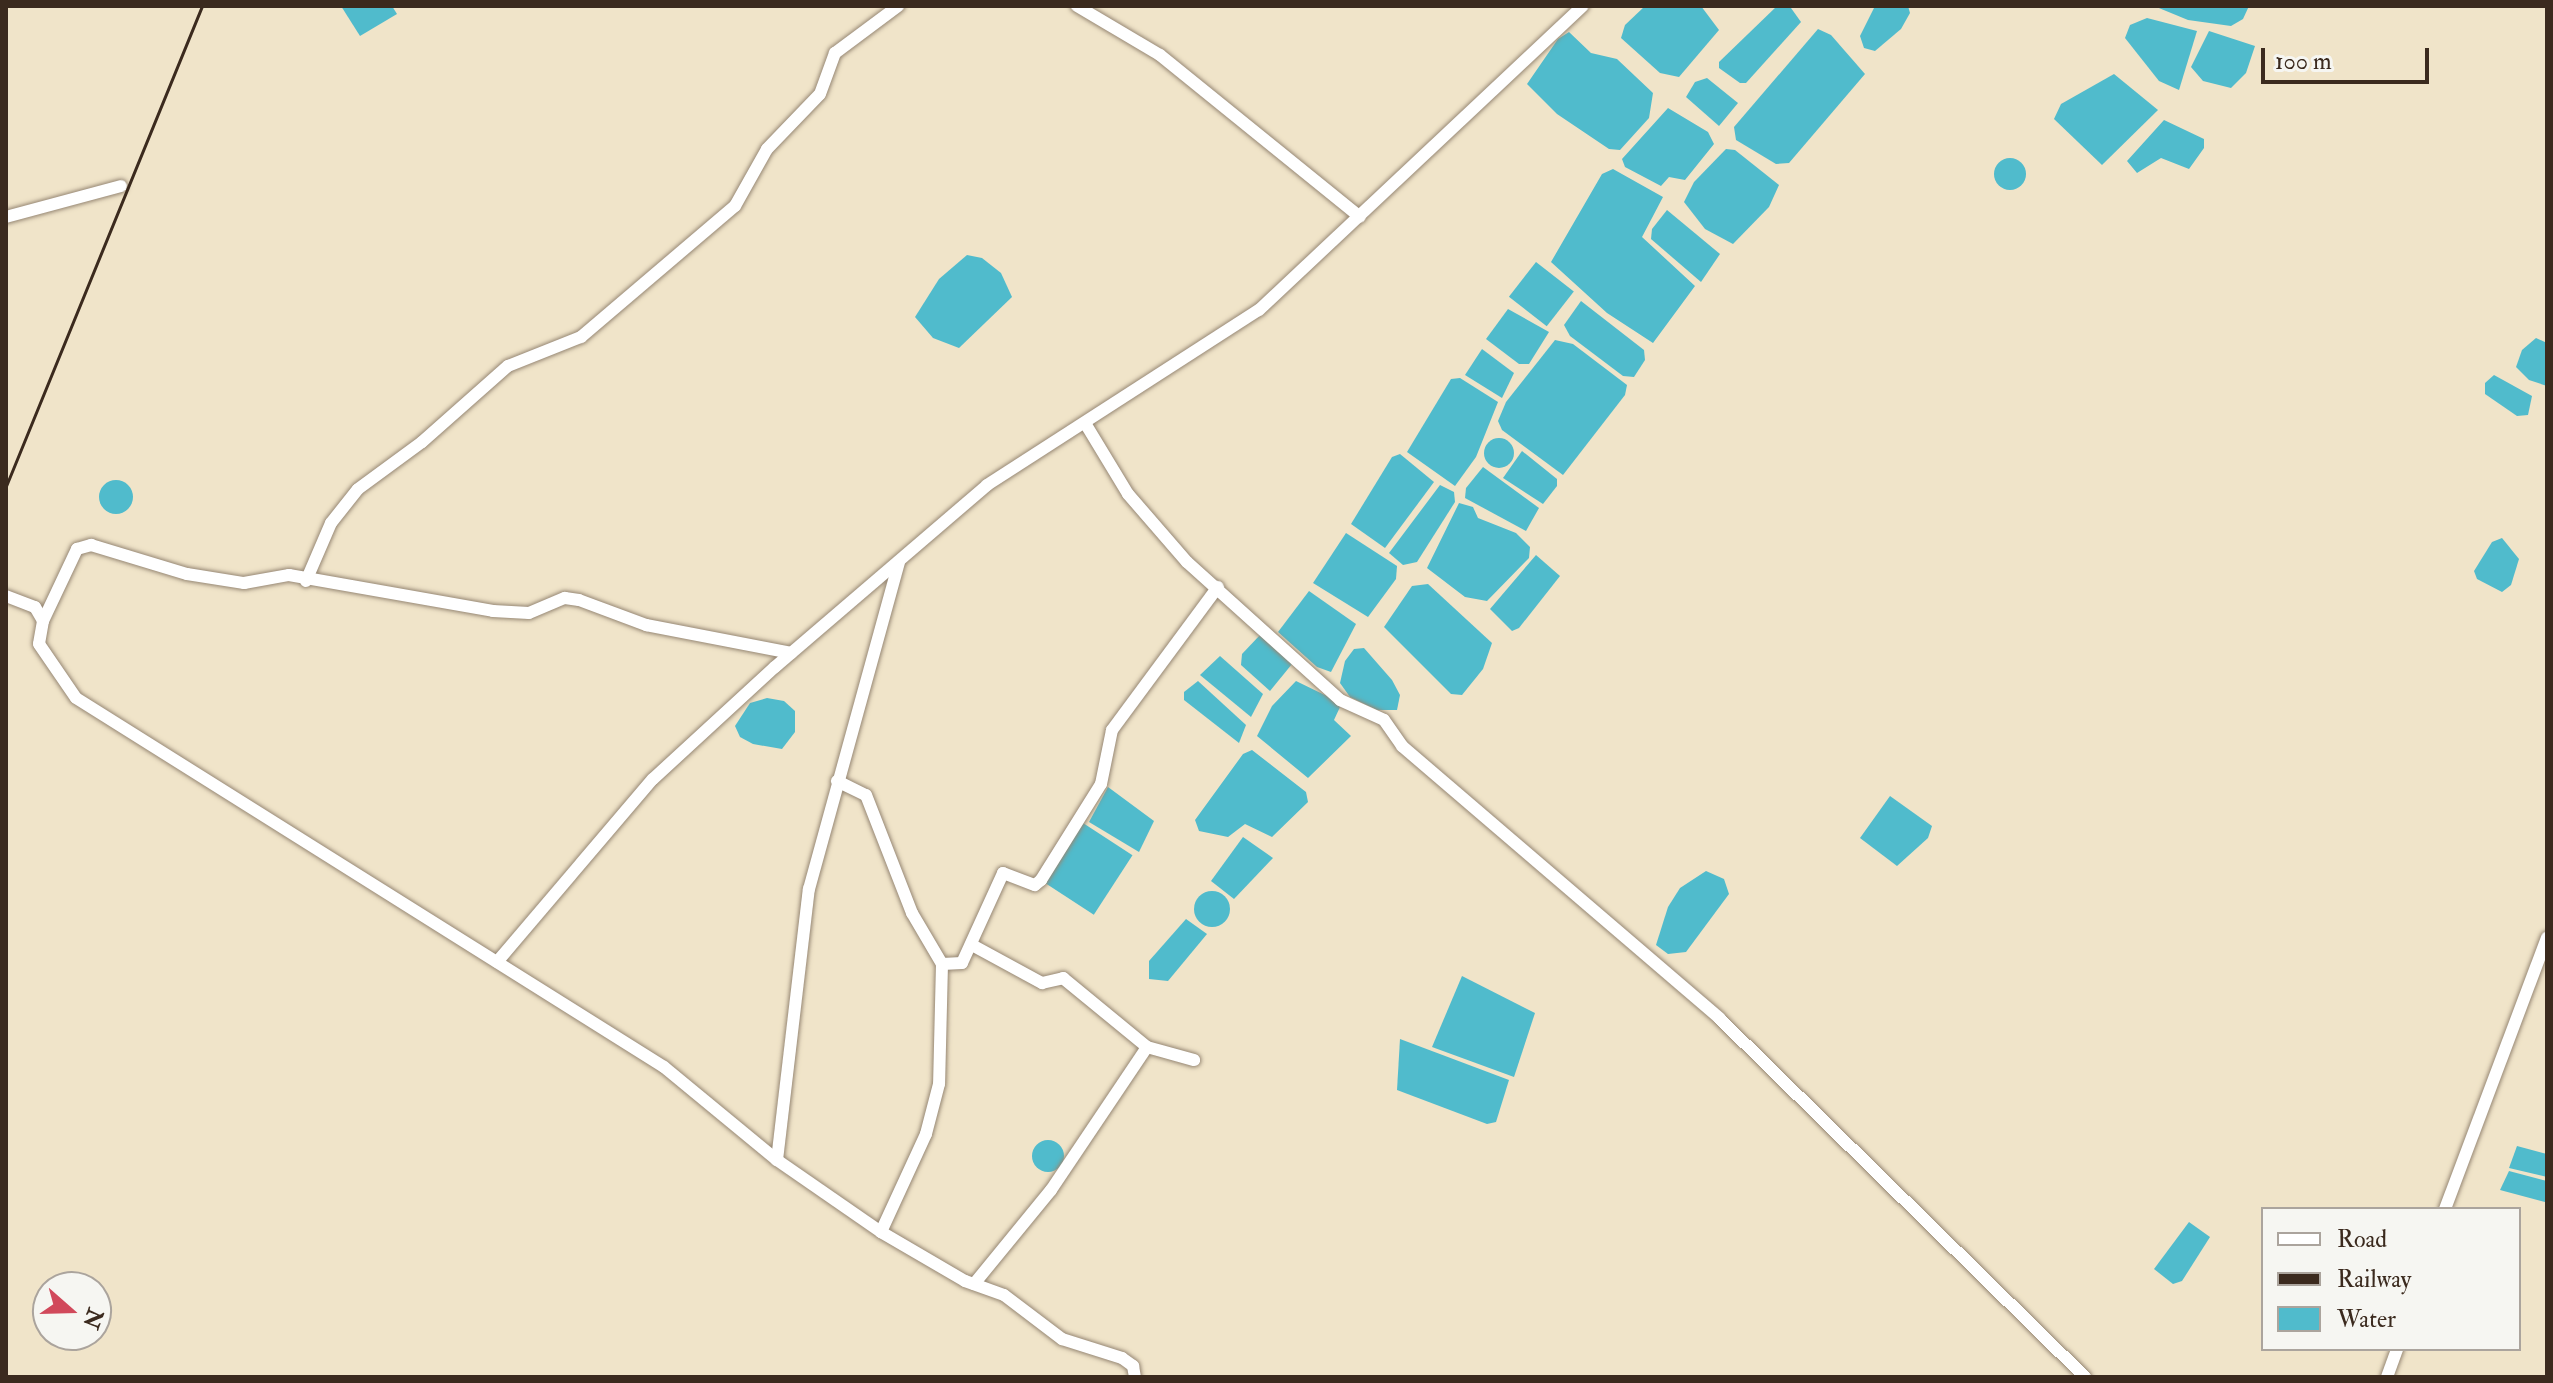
<!DOCTYPE html>
<html>
<head>
<meta charset="utf-8">
<style>
	body { margin:0 }
	#map { position:relative; width:2553px; height:1383px; overflow:hidden; background:#f0e4c9; font-family:"IM FELL Double Pica",serif }
	div>[style] { position:absolute }
	[style*='--x'] { left:calc(var(--x)*1px); top:calc(var(--y)*1px); width:calc(var(--w)*1px); rotate:calc(var(--a)*1deg) }
	.water>* { inset:0; background:#50bbcc; transform-origin:0 0 }
	.round { border-radius:50% }
	.roads { filter:drop-shadow(0 0 2px #968774) drop-shadow(0 0 2px #968774) }
	.minor>* { height:12px; margin:-6px; padding:0 6px; transform-origin:6px; border-radius:6px; background:#fff }
	.rail>* { height:3px; margin:-1.5px; padding:0 1.5px; transform-origin:1.5px; border-radius:1.5px; background:#3b2a1e }
	span { translate:-50% -50%; white-space:nowrap; text-align:center; line-height:1.15; -webkit-text-stroke:7px #f6f6f2; paint-order:stroke }
	.frame { position:absolute; inset:0; border:8px solid #3b2a1e; pointer-events:none }
	.legend { position:absolute; left:2261px; top:1207px; width:260px; height:144px; box-sizing:border-box; background:#f6f6f2; border:2px solid #aba49d; margin:0; padding:10px 14px; list-style:none; font-size:24px; color:#3b2a1e }
	.legend li { display:flex; align-items:center; gap:16px; height:40px }
	.legend b { width:40px; border:2px solid #aba49d }
	.north { position:absolute; left:32px; top:1271px; width:80px; height:80px; box-sizing:border-box; background:#f6f6f2; border:2px solid #aba49d; border-radius:50%; rotate:110deg; font-size:22px; font-weight:700; line-height:32px; text-align:center; color:#3b2a1e }
	.north::after { content:''; display:block; margin:auto; width:28px; height:36px; background:#d1495b; clip-path:polygon(50% 0,100% 100%,50% 72%,0 100%) }
	.scale { position:absolute; left:2261px; top:48px; width:168px; height:36px; box-sizing:border-box; border:4px solid #3b2a1e; border-top:0; padding-left:10px; font-size:24px; line-height:28px; white-space:nowrap; color:#3b2a1e; -webkit-text-stroke:6px #f6f6f2; paint-order:stroke }
</style>
</head>
<body>
<div id="map">
	<div class="water">
		<div style="clip-path:polygon(341px 6px,392px 6px,397px 14px,360px 36px)"></div>
		<div style="clip-path:polygon(1645px 6px,1701px 6px,1719px 30px,1679px 77px,1660px 73px,1621px 38px,1625px 25px)"></div>
		<div style="clip-path:polygon(1777px 6px,1791px 8px,1801px 22px,1746px 83px,1740px 83px,1719px 68px,1719px 62px)"></div>
		<div style="clip-path:polygon(1875px 6px,1908px 6px,1910px 13px,1901px 29px,1875px 51px,1864px 48px,1860px 36px)"></div>
		<div style="clip-path:polygon(2154px 6px,2249px 6px,2243px 19px,2231px 26px,2188px 20px)"></div>
		<div style="clip-path:polygon(2147px 18px,2197px 31px,2179px 90px,2159px 81px,2125px 38px,2130px 25px)"></div>
		<div style="clip-path:polygon(1818px 29px,1831px 35px,1865px 74px,1789px 163px,1776px 164px,1736px 140px,1734px 127px)"></div>
		<div style="clip-path:polygon(2209px 31px,2255px 46px,2246px 73px,2231px 88px,2203px 81px,2191px 67px)"></div>
		<div style="clip-path:polygon(1569px 32px,1591px 53px,1617px 59px,1653px 93px,1649px 118px,1620px 150px,1609px 149px,1557px 114px,1527px 84px,1558px 39px)"></div>
		<div style="clip-path:polygon(2114px 74px,2158px 110px,2102px 165px,2054px 119px,2061px 104px)"></div>
		<div style="clip-path:polygon(1707px 78px,1738px 103px,1719px 126px,1686px 97px,1695px 82px)"></div>
		<div style="clip-path:polygon(1668px 108px,1708px 132px,1714px 144px,1685px 180px,1669px 177px,1661px 186px,1625px 167px,1622px 159px)"></div>
		<div style="clip-path:polygon(2164px 120px,2204px 139px,2204px 148px,2189px 169px,2161px 158px,2137px 173px,2127px 161px)"></div>
		<div style="clip-path:polygon(1726px 149px,1735px 150px,1779px 185px,1769px 207px,1733px 244px,1705px 229px,1684px 202px,1694px 182px)"></div>
		<div class="round" style="left:1994px;top:158px;width:32px;height:32px"></div>
		<div style="clip-path:polygon(1613px 169px,1663px 197px,1642px 237px,1695px 286px,1653px 343px,1607px 313px,1551px 262px,1602px 174px)"></div>
		<div style="clip-path:polygon(1667px 210px,1720px 254px,1701px 282px,1651px 239px,1652px 229px)"></div>
		<div style="clip-path:polygon(967px 255px,982px 258px,1001px 273px,1012px 297px,959px 348px,933px 338px,915px 317px,939px 279px)"></div>
		<div style="left:1536px;top:262px;width:48px;height:44px;rotate:38deg"></div>
		<div style="clip-path:polygon(1581px 301px,1644px 350px,1645px 360px,1634px 377px,1623px 376px,1570px 336px,1564px 325px)"></div>
		<div style="clip-path:polygon(1508px 309px,1549px 332px,1529px 364px,1519px 364px,1486px 339px)"></div>
		<div style="clip-path:polygon(2536px 338px,2547px 343px,2547px 386px,2529px 380px,2516px 367px,2522px 350px)"></div>
		<div style="clip-path:polygon(1555px 340px,1573px 344px,1627px 385px,1625px 395px,1563px 475px,1502px 430px,1498px 421px,1506px 402px)"></div>
		<div style="clip-path:polygon(1482px 349px,1514px 373px,1502px 398px,1465px 375px)"></div>
		<div style="clip-path:polygon(2494px 375px,2532px 396px,2528px 415px,2517px 416px,2485px 394px,2485px 383px)"></div>
		<div style="clip-path:polygon(1460px 378px,1498px 402px,1476px 457px,1455px 486px,1407px 452px,1451px 379px)"></div>
		<div class="round" style="left:1484px;top:438px;width:30px;height:30px"></div>
		<div style="clip-path:polygon(1522px 451px,1557px 479px,1557px 486px,1543px 504px,1503px 478px)"></div>
		<div style="clip-path:polygon(1400px 454px,1434px 482px,1385px 548px,1351px 524px,1392px 457px)"></div>
		<div style="clip-path:polygon(1483px 467px,1539px 508px,1526px 531px,1465px 498px,1466px 488px)"></div>
		<div class="round" style="left:99px;top:480px;width:34px;height:34px"></div>
		<div style="clip-path:polygon(1440px 485px,1454px 492px,1455px 502px,1417px 562px,1403px 565px,1389px 553px)"></div>
		<div style="clip-path:polygon(1459px 503px,1473px 507px,1478px 518px,1516px 533px,1530px 547px,1529px 558px,1487px 601px,1465px 597px,1427px 568px)"></div>
		<div style="clip-path:polygon(1346px 533px,1397px 566px,1396px 579px,1368px 617px,1313px 583px)"></div>
		<div style="clip-path:polygon(2502px 538px,2519px 559px,2511px 585px,2502px 592px,2477px 579px,2474px 571px,2492px 542px)"></div>
		<div style="clip-path:polygon(1536px 555px,1560px 576px,1519px 628px,1512px 631px,1490px 609px)"></div>
		<div style="clip-path:polygon(1428px 584px,1492px 643px,1483px 669px,1462px 695px,1451px 694px,1384px 627px,1412px 586px)"></div>
		<div style="clip-path:polygon(1309px 591px,1356px 624px,1331px 672px,1317px 667px,1278px 632px)"></div>
		<div style="clip-path:polygon(1260px 635px,1292px 664px,1270px 691px,1241px 665px,1242px 654px)"></div>
		<div style="clip-path:polygon(1364px 648px,1392px 680px,1400px 695px,1397px 710px,1377px 710px,1350px 697px,1340px 683px,1345px 661px,1354px 649px)"></div>
		<div style="clip-path:polygon(1220px 656px,1263px 694px,1251px 717px,1200px 675px)"></div>
		<div style="clip-path:polygon(1198px 681px,1246px 725px,1239px 743px,1184px 700px,1184px 692px)"></div>
		<div style="clip-path:polygon(1296px 681px,1333px 699px,1340px 707px,1334px 720px,1351px 736px,1308px 778px,1257px 736px,1272px 706px)"></div>
		<div style="clip-path:polygon(767px 698px,784px 701px,795px 711px,795px 732px,782px 749px,753px 744px,740px 737px,735px 726px,750px 703px)"></div>
		<div style="clip-path:polygon(1252px 750px,1306px 792px,1308px 802px,1272px 837px,1245px 824px,1228px 837px,1199px 831px,1195px 820px,1243px 754px)"></div>
		<div style="clip-path:polygon(1108px 787px,1154px 821px,1139px 852px,1089px 822px)"></div>
		<div style="clip-path:polygon(1890px 796px,1932px 826px,1928px 838px,1897px 866px,1860px 838px)"></div>
		<div style="left:1083px;top:823px;width:59px;height:71px;rotate:33deg"></div>
		<div style="clip-path:polygon(1243px 837px,1273px 858px,1234px 899px,1211px 881px)"></div>
		<div style="clip-path:polygon(1706px 871px,1724px 879px,1729px 894px,1686px 952px,1668px 954px,1656px 945px,1668px 907px,1680px 888px)"></div>
		<div class="round" style="left:1194px;top:891px;width:36px;height:36px"></div>
		<div style="clip-path:polygon(1186px 919px,1207px 934px,1168px 981px,1149px 979px,1149px 961px)"></div>
		<div style="clip-path:polygon(1462px 976px,1535px 1013px,1514px 1077px,1432px 1047px)"></div>
		<div style="clip-path:polygon(1400px 1039px,1509px 1080px,1496px 1122px,1487px 1124px,1397px 1090px)"></div>
		<div class="round" style="left:1032px;top:1140px;width:32px;height:32px"></div>
		<div style="clip-path:polygon(2517px 1146px,2547px 1154px,2547px 1177px,2509px 1168px)"></div>
		<div style="clip-path:polygon(2509px 1171px,2547px 1181px,2545px 1202px,2500px 1190px)"></div>
		<div style="clip-path:polygon(2189px 1222px,2210px 1237px,2182px 1281px,2173px 1284px,2154px 1269px)"></div>
	</div>
	<div class="roads">
		<div class="minor">
			<div style="--x:1077;--y:6;--w:96;--a:30.6"></div>
			<div style="--x:1160;--y:55;--w:257;--a:39"></div>
			<div style="--x:6;--y:217;--w:119;--a:-15.1"></div>
			<div style="--x:1085;--y:423;--w:83;--a:58.8"></div>
			<div style="--x:1128;--y:494;--w:90;--a:49.1"></div>
			<div style="--x:1187;--y:562;--w:206;--a:42"></div>
			<div style="--x:1340;--y:700;--w:48;--a:24.4"></div>
			<div style="--x:1384;--y:720;--w:32;--a:55"></div>
			<div style="--x:1402;--y:746;--w:418;--a:40.6"></div>
			<div style="--x:1719;--y:1018;--w:513;--a:44.45"></div>
			<div style="--x:306;--y:581;--w:63;--a:-66.7"></div>
			<div style="--x:331;--y:523;--w:43;--a:-51.5"></div>
			<div style="--x:358;--y:489;--w:79;--a:-36.3"></div>
			<div style="--x:422;--y:442;--w:115;--a:-41.5"></div>
			<div style="--x:508;--y:366;--w:79;--a:-21.7"></div>
			<div style="--x:581;--y:337;--w:202;--a:-40.4"></div>
			<div style="--x:735;--y:206;--w:65;--a:-60.7"></div>
			<div style="--x:767;--y:149;--w:76;--a:-46.1"></div>
			<div style="--x:820;--y:94;--w:44;--a:-69.9"></div>
			<div style="--x:835;--y:53;--w:79;--a:-36.7"></div>
			<div style="--x:6;--y:596;--w:31;--a:21"></div>
			<div style="--x:35;--y:607;--w:16;--a:60"></div>
			<div style="--x:43;--y:621;--w:23;--a:100"></div>
			<div style="--x:39;--y:644;--w:65;--a:55.6"></div>
			<div style="--x:76;--y:698;--w:694;--a:32.11"></div>
			<div style="--x:664;--y:1067;--w:146;--a:39.5"></div>
			<div style="--x:777;--y:1160;--w:126;--a:34.7"></div>
			<div style="--x:881;--y:1232;--w:97;--a:30.3"></div>
			<div style="--x:965;--y:1281;--w:41;--a:19.7"></div>
			<div style="--x:1004;--y:1295;--w:73;--a:37.2"></div>
			<div style="--x:1062;--y:1339;--w:63;--a:17.6"></div>
			<div style="--x:1122;--y:1358;--w:14;--a:36"></div>
			<div style="--x:1133;--y:1366;--w:11;--a:80"></div>
			<div style="--x:43;--y:621;--w:80;--a:-64.7"></div>
			<div style="--x:77;--y:549;--w:15;--a:-16"></div>
			<div style="--x:91;--y:545;--w:100;--a:16.8"></div>
			<div style="--x:187;--y:574;--w:58;--a:9"></div>
			<div style="--x:244;--y:583;--w:46;--a:-10.1"></div>
			<div style="--x:289;--y:575;--w:207;--a:10"></div>
			<div style="--x:493;--y:611;--w:36;--a:3"></div>
			<div style="--x:529;--y:613;--w:39;--a:-23"></div>
			<div style="--x:565;--y:598;--w:14;--a:8"></div>
			<div style="--x:579;--y:600;--w:72;--a:20.5"></div>
			<div style="--x:646;--y:625;--w:148;--a:10.9"></div>
			<div style="--x:837;--y:781;--w:32;--a:26"></div>
			<div style="--x:866;--y:795;--w:127;--a:68.7"></div>
			<div style="--x:912;--y:913;--w:59;--a:59.5"></div>
			<div style="--x:942;--y:964;--w:120;--a:91.4"></div>
			<div style="--x:939;--y:1084;--w:52;--a:104.6"></div>
			<div style="--x:926;--y:1134;--w:108;--a:114.7"></div>
			<div style="--x:972;--y:945;--w:80;--a:28.5"></div>
			<div style="--x:1042;--y:983;--w:22;--a:-13"></div>
			<div style="--x:1063;--y:978;--w:109;--a:39.4"></div>
			<div style="--x:1147;--y:1047;--w:49;--a:15.5"></div>
			<div style="--x:497;--y:962;--w:240;--a:-49.6"></div>
			<div style="--x:653;--y:779;--w:166;--a:-42.6"></div>
			<div style="--x:775;--y:667;--w:279;--a:-40.6"></div>
			<div style="--x:987;--y:485;--w:323;--a:-32.8"></div>
			<div style="--x:1259;--y:310;--w:444;--a:-43.2"></div>
			<div style="--x:942;--y:964;--w:20;--a:-3"></div>
			<div style="--x:962;--y:963;--w:99;--a:-65.5"></div>
			<div style="--x:1003;--y:873;--w:34;--a:21"></div>
			<div style="--x:1035;--y:885;--w:8;--a:-40"></div>
			<div style="--x:1041;--y:880;--w:113;--a:-58"></div>
			<div style="--x:1101;--y:784;--w:55;--a:-78.5"></div>
			<div style="--x:1112;--y:730;--w:178;--a:-53.5"></div>
			<div style="--x:777;--y:1160;--w:273;--a:-83.3"></div>
			<div style="--x:809;--y:889;--w:339;--a:-74.6"></div>
			<div style="--x:2445;--y:1209;--w:290;--a:-69.4"></div>
			<div style="--x:974;--y:1284;--w:122;--a:-50.7"></div>
			<div style="--x:1051;--y:1190;--w:172;--a:-56.1"></div>
			<div style="--x:2387;--y:1377;--w:30;--a:-70"></div>
		</div>
	</div>
	<div class="rail">
		<div style="--x:6;--y:486;--w:518;--a:-67.79"></div>
	</div>
	<div class="frame"></div>
	<ul class="legend">
	<li><b style="height:10px;background:#fff"></b>Road</li>
	<li><b style="height:10px;background:#3b2a1e"></b>Railway</li>
	<li><b style="height:22px;background:#50bbcc"></b>Water</li>
	</ul>
	<div class="north">N</div>
	<div class="scale">100 m</div>
</div>
</body>
</html>
